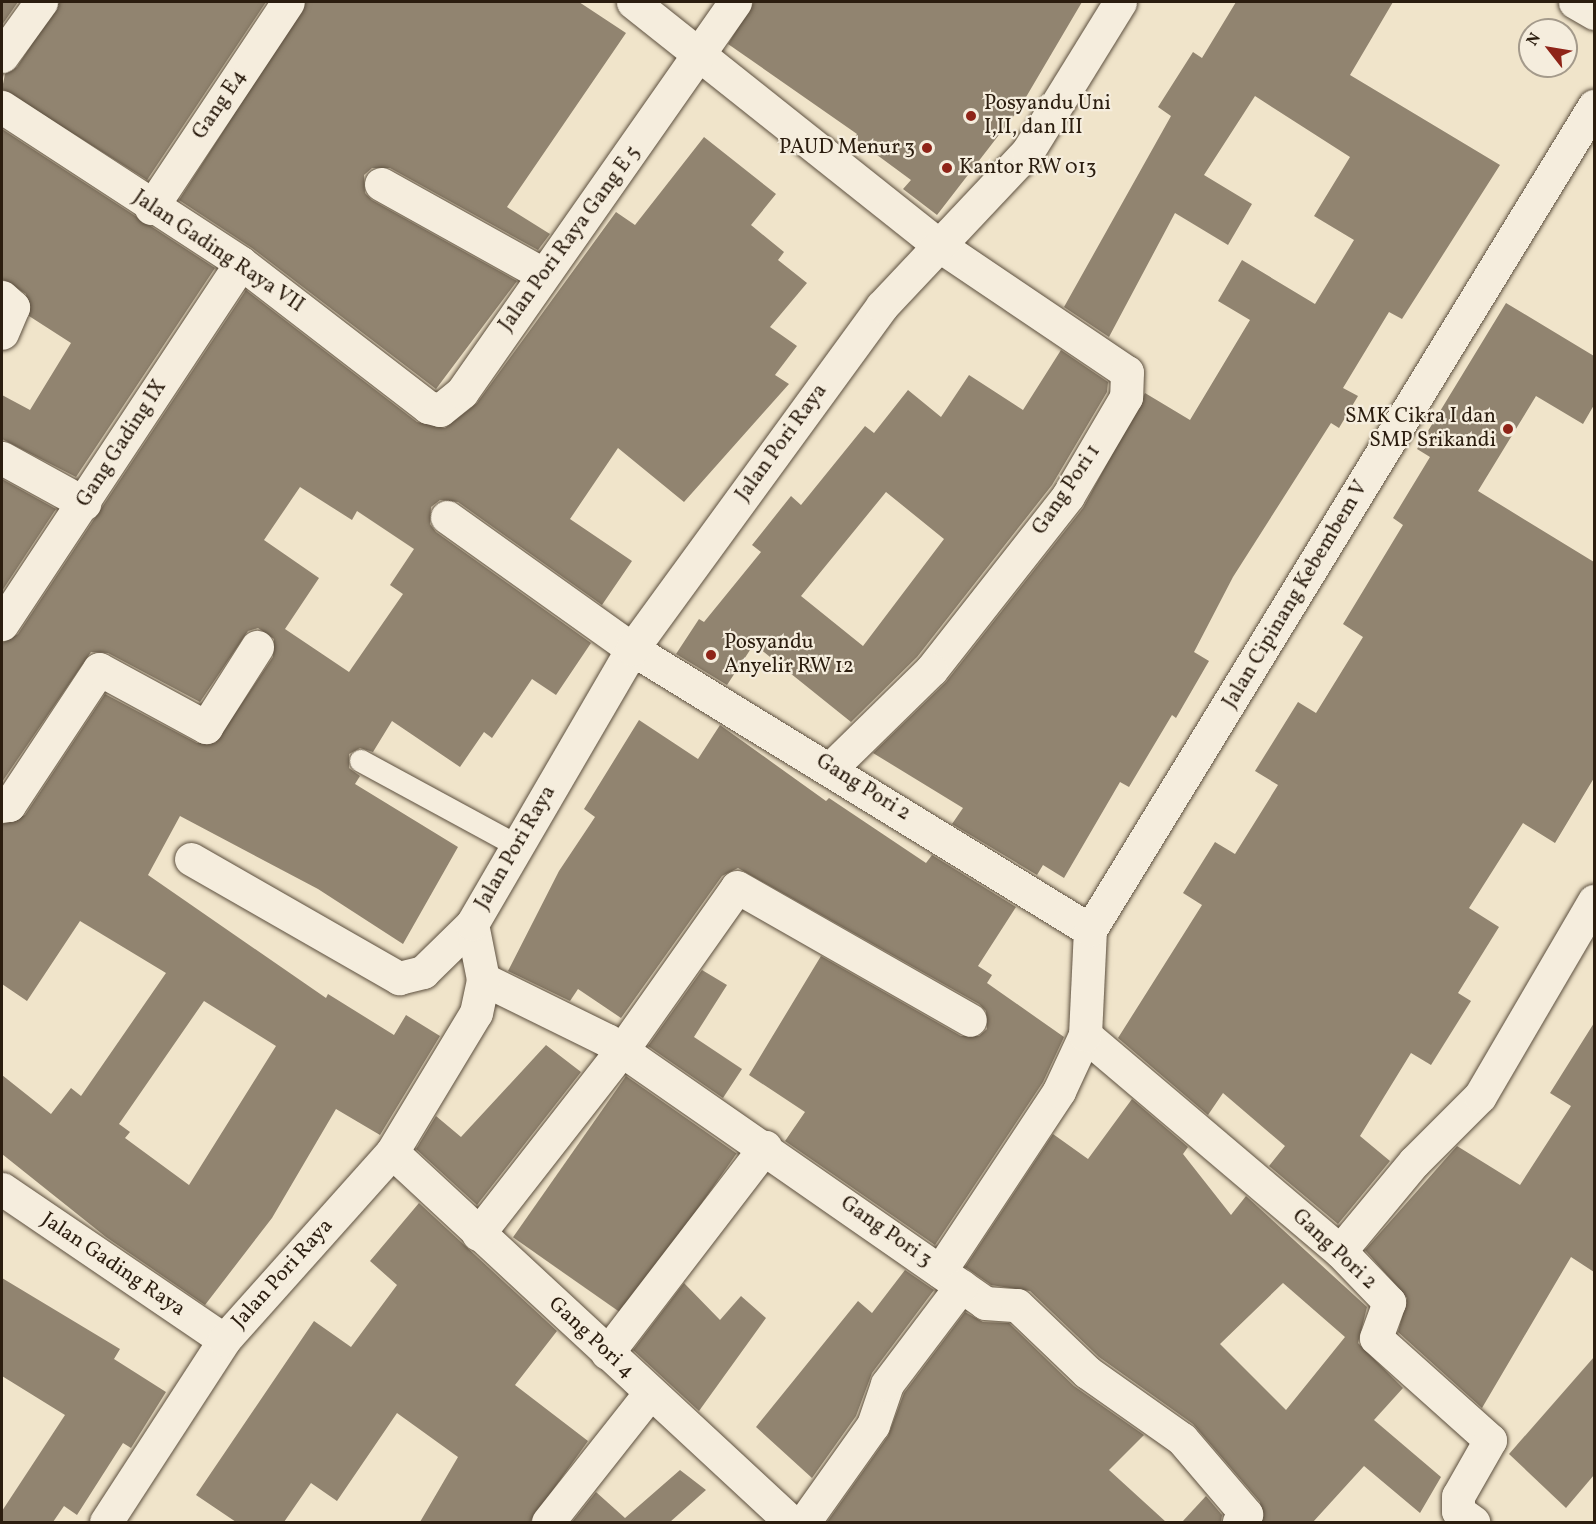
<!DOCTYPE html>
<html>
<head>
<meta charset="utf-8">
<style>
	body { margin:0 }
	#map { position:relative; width:1596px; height:1524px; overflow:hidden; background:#f0e4ca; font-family:Vollkorn,serif }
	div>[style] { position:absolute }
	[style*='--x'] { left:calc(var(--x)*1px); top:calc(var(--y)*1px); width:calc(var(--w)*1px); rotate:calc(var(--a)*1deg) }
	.building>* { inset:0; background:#918470; transform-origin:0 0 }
	.roads { filter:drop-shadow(0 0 2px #5c4f3e) drop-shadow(0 0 2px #5c4f3e) }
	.service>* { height:22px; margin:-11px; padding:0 11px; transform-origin:11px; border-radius:11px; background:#f5eddd }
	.minor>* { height:33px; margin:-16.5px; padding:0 16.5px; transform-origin:16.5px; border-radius:16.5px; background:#f5eddd }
	.dots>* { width:16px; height:16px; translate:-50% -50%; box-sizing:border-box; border:3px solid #f5eddd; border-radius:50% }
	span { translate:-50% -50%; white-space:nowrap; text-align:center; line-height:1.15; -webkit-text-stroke:4.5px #f5eddd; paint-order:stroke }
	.poi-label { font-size:21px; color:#2b1d0f }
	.left { translate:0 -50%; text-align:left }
	.right { translate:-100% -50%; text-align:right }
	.street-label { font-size:21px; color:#2b1d0f }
	.frame { position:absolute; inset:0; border:3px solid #2b1d0f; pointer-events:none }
	.north { position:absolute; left:1518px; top:18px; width:60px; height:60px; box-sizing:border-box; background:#f5eddd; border:2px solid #a49a8b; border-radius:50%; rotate:301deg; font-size:16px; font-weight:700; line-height:24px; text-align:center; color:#2b1d0f }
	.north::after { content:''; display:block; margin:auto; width:21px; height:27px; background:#8f2418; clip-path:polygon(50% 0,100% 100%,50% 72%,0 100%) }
</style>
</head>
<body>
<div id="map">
	<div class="building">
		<div style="clip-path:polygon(2px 2px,18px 2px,2px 25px)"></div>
		<div style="clip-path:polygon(59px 2px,266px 2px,147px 180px,2px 89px,5px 74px,17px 67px)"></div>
		<div style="clip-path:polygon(306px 2px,579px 2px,626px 33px,507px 207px,550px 234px,538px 250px,390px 168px,372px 168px,364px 175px,365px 193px,372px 200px,517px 281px,436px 389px,252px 248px,179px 200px)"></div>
		<div style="clip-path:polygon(754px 2px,1082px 2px,1019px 109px,937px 215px,903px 189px,911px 180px,854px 138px,857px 134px,728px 44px)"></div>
		<div style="clip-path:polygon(1236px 2px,1393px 2px,1350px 75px,1500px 165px,1402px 319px,1389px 312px,1343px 388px,1358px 396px,1339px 428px,1331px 423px,1233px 577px,1194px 652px,1209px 661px,1176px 718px,1172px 715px,1129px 787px,1120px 782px,1064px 878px,1043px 865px,1037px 875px,952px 824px,963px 808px,873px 753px,946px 682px,1083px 508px,1145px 393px,1190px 420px,1250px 320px,1218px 301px,1242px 260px,1315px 304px,1354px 240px,1314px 216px,1350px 157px,1255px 96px,1204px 175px,1252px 204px,1228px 245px,1175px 213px,1109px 337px,1064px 307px,1171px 116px,1158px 107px,1193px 52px,1202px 58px)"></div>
		<div style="clip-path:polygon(2px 129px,215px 268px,76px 477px,2px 439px,2px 395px,30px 410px,71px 343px,29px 316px,26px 294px,2px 279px)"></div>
		<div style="clip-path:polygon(evenodd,704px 137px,776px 194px,751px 225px,784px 252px,778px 260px,807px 283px,770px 327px,797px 346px,775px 375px,789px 384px,684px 502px,618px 448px,570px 519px,632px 561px,602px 605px,458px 502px,440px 500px,431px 507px,430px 524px,436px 532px,591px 643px,556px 695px,532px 679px,492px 738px,484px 732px,460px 767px,392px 721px,373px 752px,360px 748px,349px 754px,349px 768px,360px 776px,355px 784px,458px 847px,403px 944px,318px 889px,180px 816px,148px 875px,326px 998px,328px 994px,394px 1035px,406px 1015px,440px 1036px,380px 1135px,336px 1109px,272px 1218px,205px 1305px,106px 1237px,2px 1154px,2px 1075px,51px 1114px,71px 1088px,81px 1096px,166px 973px,80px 921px,27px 1001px,2px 984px,2px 824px,25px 815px,105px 694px,197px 743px,215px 743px,273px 657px,274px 639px,258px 628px,248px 631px,200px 702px,108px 653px,91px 652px,2px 782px,2px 643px,18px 634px,246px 290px,417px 422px,445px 428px,477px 403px,616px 212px,635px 225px,704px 137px,300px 487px,352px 520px,357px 511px,414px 549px,390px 585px,403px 594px,349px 672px,285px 629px,319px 578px,264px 540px,300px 487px,704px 137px,204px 1001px,276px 1046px,189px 1185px,125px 1138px,130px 1132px,119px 1124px,204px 1001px)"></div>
		<div style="clip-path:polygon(1506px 303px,1594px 356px,1594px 405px,1583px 424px,1536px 396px,1478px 491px,1594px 562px,1594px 778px,1555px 843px,1523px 823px,1469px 908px,1499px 927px,1458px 993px,1471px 1001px,1431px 1065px,1411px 1053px,1360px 1136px,1390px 1161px,1338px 1224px,1269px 1166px,1285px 1146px,1223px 1093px,1208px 1115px,1118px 1038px,1202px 905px,1183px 893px,1215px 842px,1235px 854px,1278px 785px,1255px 771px,1298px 702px,1316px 713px,1363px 637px,1343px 624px,1403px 525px,1393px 518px,1430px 457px,1417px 449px)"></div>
		<div style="clip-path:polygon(evenodd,1061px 350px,1108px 382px,1107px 392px,1052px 485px,917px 657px,851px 722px,754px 644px,727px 685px,676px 654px,699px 619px,704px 622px,761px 552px,752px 545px,791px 496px,801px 505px,865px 426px,874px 433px,908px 390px,941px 417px,969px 375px,1023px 410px,1061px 350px,886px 492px,944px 539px,863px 646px,801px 596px,886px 492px)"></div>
		<div style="clip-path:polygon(2px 479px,56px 509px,2px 591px)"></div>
		<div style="clip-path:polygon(639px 720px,698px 759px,720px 725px,826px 801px,829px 798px,926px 863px,932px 855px,1016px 907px,978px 966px,992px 975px,987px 983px,1064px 1037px,1043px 1082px,935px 1245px,785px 1141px,805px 1112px,749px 1075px,821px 956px,961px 1036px,979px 1036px,987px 1029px,986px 1011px,979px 1004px,738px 868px,722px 876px,621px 1018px,578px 989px,570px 1001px,508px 971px,559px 871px,595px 817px,584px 809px)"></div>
		<div style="clip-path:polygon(702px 970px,727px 985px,694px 1037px,742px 1069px,723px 1098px,648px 1046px)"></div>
		<div style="clip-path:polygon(1594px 1023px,1594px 1272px,1571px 1257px,1482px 1408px,1398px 1332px,1407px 1298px,1365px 1250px,1457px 1146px,1520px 1185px,1571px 1106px,1550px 1093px)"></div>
		<div style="clip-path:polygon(546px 1045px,581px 1072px,477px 1205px,416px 1149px,436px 1116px,461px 1137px)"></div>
		<div style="left:626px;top:1076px;width:135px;height:197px;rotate:35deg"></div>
		<div style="clip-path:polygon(evenodd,1132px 1099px,1188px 1147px,1183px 1154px,1231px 1215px,1246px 1196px,1367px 1307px,1358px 1343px,1403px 1388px,1374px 1420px,1441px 1477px,1420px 1513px,1364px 1466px,1313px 1522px,1262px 1522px,1260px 1502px,1193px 1424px,1099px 1357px,1030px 1291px,991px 1285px,965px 1267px,1053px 1134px,1088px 1159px,1132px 1099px,1283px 1283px,1345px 1337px,1286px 1410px,1220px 1344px,1283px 1283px)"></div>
		<div style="clip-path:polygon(419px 1203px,557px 1331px,515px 1385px,588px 1441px,530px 1522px,420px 1522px,458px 1457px,397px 1413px,337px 1501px,311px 1483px,284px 1522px,236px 1522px,196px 1495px,314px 1321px,351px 1347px,397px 1285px,370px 1261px)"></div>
		<div style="clip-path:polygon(905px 1270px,934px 1290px,872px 1373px,856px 1416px,812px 1478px,756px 1427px,858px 1301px,872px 1313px)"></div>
		<div style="clip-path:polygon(2px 1278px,120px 1349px,114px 1359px,166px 1392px,131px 1448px,123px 1443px,77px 1515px,64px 1506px,53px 1522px,2px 1522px,2px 1511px,65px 1415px,2px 1376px)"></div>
		<div style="clip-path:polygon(684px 1283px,720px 1320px,741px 1296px,766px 1318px,699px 1411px,633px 1350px)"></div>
		<div style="clip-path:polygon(965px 1312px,983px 1322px,1009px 1323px,1074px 1386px,1144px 1435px,1109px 1470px,1166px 1522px,827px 1522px,888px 1436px,904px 1393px)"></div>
		<div style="clip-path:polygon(1594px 1357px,1594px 1475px,1566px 1508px,1509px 1454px)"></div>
		<div style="clip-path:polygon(680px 1470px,706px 1490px,670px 1522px,572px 1522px,596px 1492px,625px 1518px)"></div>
		<div style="clip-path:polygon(1206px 1496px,1222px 1515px,1221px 1522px,1182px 1522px)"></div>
	</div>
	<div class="roads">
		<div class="service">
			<div style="--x:361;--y:761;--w:176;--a:28.5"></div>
		</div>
		<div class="minor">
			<div style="--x:633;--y:2;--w:389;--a:38.5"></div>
			<div style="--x:937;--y:244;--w:229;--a:34"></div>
			<div style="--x:1127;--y:372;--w:25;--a:92"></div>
			<div style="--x:1126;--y:397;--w:115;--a:120.4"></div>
			<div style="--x:1068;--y:496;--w:221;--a:128.2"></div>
			<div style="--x:931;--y:670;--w:140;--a:135.6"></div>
			<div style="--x:1575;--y:2;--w:22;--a:30"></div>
			<div style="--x:2;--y:56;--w:67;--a:-54.2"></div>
			<div style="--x:2;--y:107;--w:285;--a:33.1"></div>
			<div style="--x:241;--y:263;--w:236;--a:37.6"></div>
			<div style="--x:428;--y:407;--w:12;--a:14"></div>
			<div style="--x:440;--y:410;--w:28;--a:-39"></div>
			<div style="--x:462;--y:392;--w:476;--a:-55"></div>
			<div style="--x:381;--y:184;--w:185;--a:29.1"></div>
			<div style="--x:151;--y:208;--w:247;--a:-56.4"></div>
			<div style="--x:2;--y:297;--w:15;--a:42"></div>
			<div style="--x:13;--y:307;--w:28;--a:113"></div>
			<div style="--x:2;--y:458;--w:94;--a:28.8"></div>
			<div style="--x:447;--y:517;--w:227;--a:35.5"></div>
			<div style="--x:632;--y:649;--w:537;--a:31.53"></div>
			<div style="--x:2;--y:624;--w:433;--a:-56.5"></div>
			<div style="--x:2;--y:806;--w:7;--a:-8"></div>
			<div style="--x:9;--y:805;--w:163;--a:-56.5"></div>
			<div style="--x:99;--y:669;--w:122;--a:28.5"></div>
			<div style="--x:206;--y:727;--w:95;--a:-57.5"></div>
			<div style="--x:191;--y:859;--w:240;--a:29.8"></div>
			<div style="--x:399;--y:978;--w:25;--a:-14"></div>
			<div style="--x:423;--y:972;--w:69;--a:-44.4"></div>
			<div style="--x:483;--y:979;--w:138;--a:26.2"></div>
			<div style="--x:607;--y:1040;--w:460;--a:34.8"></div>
			<div style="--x:985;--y:1303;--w:32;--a:4"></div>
			<div style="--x:1017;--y:1305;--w:97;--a:43.7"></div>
			<div style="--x:1087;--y:1372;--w:116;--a:35.2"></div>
			<div style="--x:1182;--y:1439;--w:99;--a:49.5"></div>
			<div style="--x:1246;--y:1514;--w:11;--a:131"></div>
			<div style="--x:1085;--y:1035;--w:334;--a:40.3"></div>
			<div style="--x:1340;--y:1251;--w:71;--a:46.1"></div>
			<div style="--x:1389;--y:1302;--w:38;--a:110"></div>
			<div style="--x:1376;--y:1338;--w:153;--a:41.8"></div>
			<div style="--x:1490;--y:1440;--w:64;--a:119.7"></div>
			<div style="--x:1458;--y:1496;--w:15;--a:90"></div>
			<div style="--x:1458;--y:1511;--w:19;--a:36"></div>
			<div style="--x:392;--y:1152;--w:544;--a:42.84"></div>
			<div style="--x:2;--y:1189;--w:268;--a:34.2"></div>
			<div style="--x:478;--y:1234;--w:234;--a:-52"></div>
			<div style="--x:622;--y:1050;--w:199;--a:-54.8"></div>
			<div style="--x:737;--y:887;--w:268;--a:29.7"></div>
			<div style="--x:1340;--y:1251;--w:116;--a:-50.3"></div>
			<div style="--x:1414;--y:1162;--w:93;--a:-45"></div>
			<div style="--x:1480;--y:1096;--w:226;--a:-59.7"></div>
			<div style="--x:940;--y:1271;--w:216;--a:-56.5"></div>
			<div style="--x:1059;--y:1091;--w:62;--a:-65.1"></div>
			<div style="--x:1085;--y:1035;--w:105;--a:-87.3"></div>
			<div style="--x:1090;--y:930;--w:966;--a:-58.55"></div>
			<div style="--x:607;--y:1353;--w:260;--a:-52.5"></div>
			<div style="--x:106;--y:1522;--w:217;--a:-57"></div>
			<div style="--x:224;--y:1340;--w:252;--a:-48.2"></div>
			<div style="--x:392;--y:1152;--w:162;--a:-58.9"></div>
			<div style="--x:476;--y:1013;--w:35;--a:-78"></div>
			<div style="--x:483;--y:979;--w:56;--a:-101.3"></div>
			<div style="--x:472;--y:924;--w:318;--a:-59.8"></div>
			<div style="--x:632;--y:649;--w:424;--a:-53.9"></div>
			<div style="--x:882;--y:306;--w:213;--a:-46.7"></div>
			<div style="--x:1028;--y:151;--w:175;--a:-58.3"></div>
			<div style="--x:548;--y:1522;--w:164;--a:-51.7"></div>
			<div style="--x:804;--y:1522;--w:119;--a:-54.6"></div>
			<div style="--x:873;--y:1425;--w:43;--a:-71.1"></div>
			<div style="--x:887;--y:1384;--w:123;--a:-52.9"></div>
		</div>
	</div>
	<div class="dots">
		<div style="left:971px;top:116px;background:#8f2418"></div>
		<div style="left:927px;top:148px;background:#8f2418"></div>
		<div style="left:947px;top:168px;background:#8f2418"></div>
		<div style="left:1508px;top:429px;background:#8f2418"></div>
		<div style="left:711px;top:655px;background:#8f2418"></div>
	</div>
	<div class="poi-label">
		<span class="left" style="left:984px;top:116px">Posyandu Uni<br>I,II, dan III</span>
		<span class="right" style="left:915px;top:148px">PAUD Menur 3</span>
		<span class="left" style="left:959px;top:168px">Kantor RW 013</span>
		<span class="right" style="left:1496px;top:429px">SMK Cikra I dan<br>SMP Srikandi</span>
		<span class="left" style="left:724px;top:655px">Posyandu<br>Anyelir RW 12</span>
	</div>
	<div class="street-label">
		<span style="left:220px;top:105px;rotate:-56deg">Gang E4</span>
		<span style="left:570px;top:239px;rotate:-54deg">Jalan Pori Raya Gang E 5</span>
		<span style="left:218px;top:252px;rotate:34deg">Jalan Gading Raya VII</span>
		<span style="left:782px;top:443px;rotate:-54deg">Jalan Pori Raya</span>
		<span style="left:122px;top:444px;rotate:-57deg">Gang Gading IX</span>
		<span style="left:1067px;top:490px;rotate:-56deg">Gang Pori 1</span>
		<span style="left:1296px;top:595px;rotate:-59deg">Jalan Cipinang Kebembem V</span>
		<span style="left:863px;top:788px;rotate:32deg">Gang Pori 2</span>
		<span style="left:516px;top:848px;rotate:-60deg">Jalan Pori Raya</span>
		<span style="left:886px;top:1232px;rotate:35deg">Gang Pori 3</span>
		<span style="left:1334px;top:1250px;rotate:43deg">Gang Pori 2</span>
		<span style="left:113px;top:1265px;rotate:34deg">Jalan Gading Raya</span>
		<span style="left:283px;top:1274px;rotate:-48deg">Jalan Pori Raya</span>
		<span style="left:591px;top:1338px;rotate:43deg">Gang Pori 4</span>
	</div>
	<div class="frame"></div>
	<div class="north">N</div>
</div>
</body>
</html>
